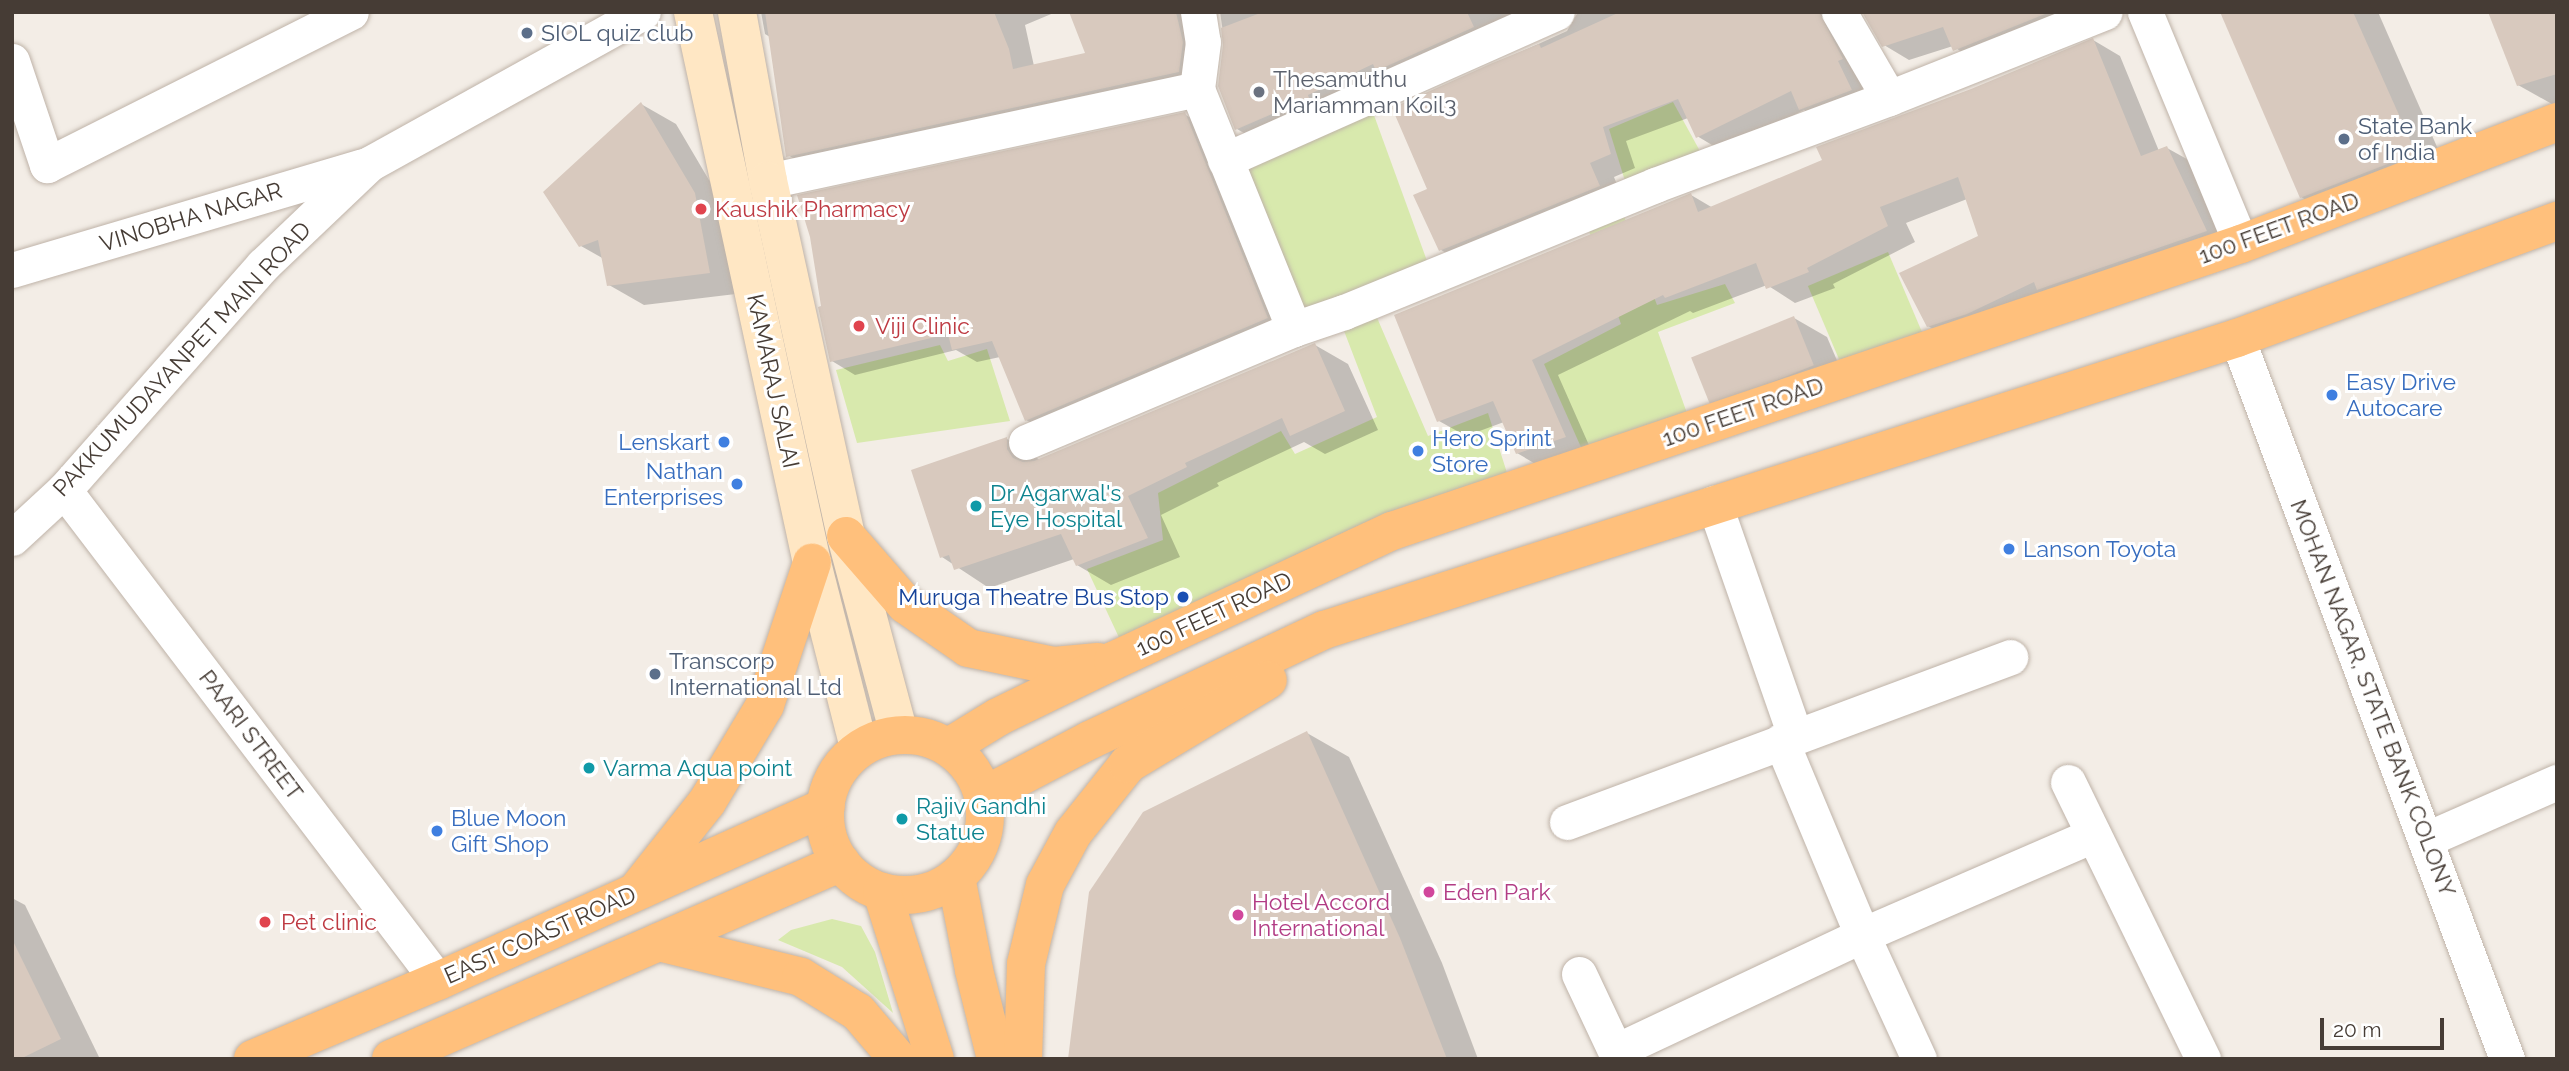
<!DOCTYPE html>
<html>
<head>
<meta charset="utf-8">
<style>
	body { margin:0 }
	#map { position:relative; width:2569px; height:1071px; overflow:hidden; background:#f3ede6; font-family:Raleway,sans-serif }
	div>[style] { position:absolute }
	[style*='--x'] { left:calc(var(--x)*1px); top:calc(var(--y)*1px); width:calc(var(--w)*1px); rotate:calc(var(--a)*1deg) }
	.green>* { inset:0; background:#d8e9ad; transform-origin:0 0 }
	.shadow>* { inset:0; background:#0003 }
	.building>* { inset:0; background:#d8c9be; transform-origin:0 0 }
	.roads { filter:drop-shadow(0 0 2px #bfb3a8) drop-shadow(0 0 2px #bfb3a8) }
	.minor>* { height:35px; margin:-17.5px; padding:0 17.5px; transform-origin:17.5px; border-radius:17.5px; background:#fff }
	.secondary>* { height:38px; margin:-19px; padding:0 19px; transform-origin:19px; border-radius:19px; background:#ffe7c4 }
	.trunk>* { height:38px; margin:-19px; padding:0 19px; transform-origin:19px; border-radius:19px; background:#ffc07c }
	.trunk>.ring { margin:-19px; padding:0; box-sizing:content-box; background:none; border:38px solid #ffc07c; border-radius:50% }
	.dots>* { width:19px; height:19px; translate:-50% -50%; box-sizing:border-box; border:4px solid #fff; border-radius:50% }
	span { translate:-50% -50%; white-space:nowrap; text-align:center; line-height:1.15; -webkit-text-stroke:6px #fff; paint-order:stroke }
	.service-label { font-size:23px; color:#4e5e75 }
	.left { translate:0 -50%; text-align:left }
	.worship-label { font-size:23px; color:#5b616d }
	.health-label { font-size:23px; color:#be3a42 }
	.street-label { font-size:23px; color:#463c35 }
	.shop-label { font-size:23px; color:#366cbe }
	.right { translate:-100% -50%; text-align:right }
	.culture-label { font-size:23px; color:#0d838f }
	.transit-label { font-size:23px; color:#164399 }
	.hotel-label { font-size:23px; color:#b23c85 }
	.frame { position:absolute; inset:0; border:14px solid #463c35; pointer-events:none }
	.scale { position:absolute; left:2320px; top:1018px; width:124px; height:32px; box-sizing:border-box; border:4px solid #463c35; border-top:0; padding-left:9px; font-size:21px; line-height:24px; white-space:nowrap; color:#463c35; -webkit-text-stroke:5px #fff; paint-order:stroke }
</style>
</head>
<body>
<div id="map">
	<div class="green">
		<div style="clip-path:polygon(1673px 102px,1701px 153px,1625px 181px,1609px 129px)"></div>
		<div style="left:1371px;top:107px;width:171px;height:140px;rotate:70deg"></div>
		<div style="clip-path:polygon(1624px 216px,1657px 305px,1725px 284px,1735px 303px,1658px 332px,1688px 416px,1584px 454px,1544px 364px,1621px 324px,1589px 231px)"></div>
		<div style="left:1888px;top:252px;width:88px;height:87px;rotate:67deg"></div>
		<div style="clip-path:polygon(1375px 313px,1428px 436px,1488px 413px,1508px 476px,1122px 644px,1087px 569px,1163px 540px,1158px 493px,1281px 431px,1295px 454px,1377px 417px,1341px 323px)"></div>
		<div style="clip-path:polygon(940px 345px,948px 361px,987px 349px,1010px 421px,857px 443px,836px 370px)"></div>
		<div style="clip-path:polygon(832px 919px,861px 926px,875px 952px,893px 1013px,842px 967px,778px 940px,791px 930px)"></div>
	</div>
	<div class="shadow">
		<div style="clip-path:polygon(761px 12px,1056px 12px,1025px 25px,1034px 66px,1087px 55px,1071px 12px,1209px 12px,1203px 86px,812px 170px,788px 155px,770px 37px,765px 34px)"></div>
		<div style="clip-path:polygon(1220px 12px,1562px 12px,1261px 143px,1237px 129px)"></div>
		<div style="clip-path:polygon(1578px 12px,1850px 12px,1875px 104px,1826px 123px,1804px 110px,1722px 151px,1697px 136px,1688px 118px,1626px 141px,1635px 168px,1614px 177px,1623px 200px,1466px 264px,1441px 250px,1429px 189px,1394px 109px,1567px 31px)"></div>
		<div style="clip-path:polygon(1863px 12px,2098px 12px,1979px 64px,1953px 46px,1909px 60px,1884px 45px)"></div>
		<div style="clip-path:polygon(2222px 12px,2378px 12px,2448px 172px,2335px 216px,2301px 197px)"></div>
		<div style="clip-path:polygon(2557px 12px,2557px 103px,2552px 104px,2518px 85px)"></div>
		<div style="clip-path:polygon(2093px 40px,2120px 56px,2159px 151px,2167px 148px,2194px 163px,2233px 246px,1956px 342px,1928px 326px,1980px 237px,1967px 199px,1906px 223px,1915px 242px,1833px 284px,1835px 288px,1795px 303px,1767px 285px,1693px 313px,1690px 311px,1558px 375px,1592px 452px,1544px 469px,1517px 453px,1504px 422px,1466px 436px,1439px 421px,1691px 195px,1713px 208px,1824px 161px,1971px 91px)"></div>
		<div style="clip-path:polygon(641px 104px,676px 124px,729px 214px,744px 293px,644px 305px,609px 285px,604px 259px,581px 246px)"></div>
		<div style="clip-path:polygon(1184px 114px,1208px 128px,1290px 331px,1049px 433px,1026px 420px,1000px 357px,977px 362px,956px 350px,855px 375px,832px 361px)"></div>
		<div style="clip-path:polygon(1794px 318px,1827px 337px,1847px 384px,1742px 419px,1709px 400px)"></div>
		<div style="clip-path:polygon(1315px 345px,1348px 364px,1378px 430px,1325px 454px,1304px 442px,1217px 483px,1219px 486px,1161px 515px,1180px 557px,1111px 585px,1077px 565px,1074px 559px,989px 588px,942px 557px,1007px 439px,1040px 460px)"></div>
		<div style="clip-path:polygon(1307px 733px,1349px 757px,1442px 963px,1478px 1059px,1070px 1059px)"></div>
		<div style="clip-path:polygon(12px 898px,25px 905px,100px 1059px,12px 1059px)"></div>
	</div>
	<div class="building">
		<div style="clip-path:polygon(765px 12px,994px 12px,1009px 49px,1013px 69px,1085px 53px,1069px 12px,1176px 12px,1183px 42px,1179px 72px,786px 157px)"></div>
		<div style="clip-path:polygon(1263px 12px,1467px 12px,1474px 27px,1376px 71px,1373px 64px,1308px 95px,1309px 98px,1235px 130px,1218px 86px,1223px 45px,1221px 28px)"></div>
		<div style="clip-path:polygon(1620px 12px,1819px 12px,1843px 59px,1838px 61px,1852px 90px,1799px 110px,1791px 91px,1696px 138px,1678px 99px,1603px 127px,1611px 154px,1590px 163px,1600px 186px,1439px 251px,1413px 195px,1427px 189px,1392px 108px,1490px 64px,1539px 44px,1541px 48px)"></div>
		<div style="clip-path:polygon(1862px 12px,2050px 12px,1953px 51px,1943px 27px,1882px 47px)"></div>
		<div style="clip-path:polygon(2220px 12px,2353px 12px,2416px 153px,2300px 198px)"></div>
		<div style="clip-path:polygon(2488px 12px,2557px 12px,2557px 74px,2517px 86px)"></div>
		<div style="clip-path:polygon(2093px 38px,2141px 156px,2167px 146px,2207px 231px,2037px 290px,2034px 282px,1967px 314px,1927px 327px,1899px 273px,1978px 236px,1958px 177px,1880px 207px,1888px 226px,1807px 268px,1809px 272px,1766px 289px,1756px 263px,1665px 298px,1663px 295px,1532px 360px,1566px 437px,1516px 454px,1493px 401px,1437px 422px,1394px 315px,1691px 193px,1698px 212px,1822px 160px,1816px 147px,1971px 89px)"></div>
		<div style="clip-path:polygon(641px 102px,695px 193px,710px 273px,607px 286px,598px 240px,579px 247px,543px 192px)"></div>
		<div style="clip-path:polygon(1185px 112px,1268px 318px,1025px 421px,992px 341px,952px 350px,948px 334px,830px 362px,818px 307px,821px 306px,810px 237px,797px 195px)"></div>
		<div style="left:1794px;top:316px;width:53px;height:111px;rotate:68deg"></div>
		<div style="clip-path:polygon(1315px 343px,1345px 411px,1290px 436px,1282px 418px,1185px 463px,1187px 467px,1128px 496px,1148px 538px,1076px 566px,1061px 534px,954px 570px,949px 555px,940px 558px,911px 470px,1007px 437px,1007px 449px,1013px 458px,1023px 462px,1034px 461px)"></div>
		<div style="clip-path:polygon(1307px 731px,1400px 938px,1447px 1059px,1068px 1059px,1089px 892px,1143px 812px)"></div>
		<div style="clip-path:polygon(12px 939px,61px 1039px,20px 1059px,12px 1059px)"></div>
	</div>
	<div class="roads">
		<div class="minor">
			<div style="--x:1198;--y:12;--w:30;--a:81"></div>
			<div style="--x:1203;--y:42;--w:47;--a:97.3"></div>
			<div style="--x:1197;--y:89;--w:259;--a:68"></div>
			<div style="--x:1839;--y:12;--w:99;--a:59.8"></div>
			<div style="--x:2145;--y:12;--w:251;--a:67.5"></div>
			<div style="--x:12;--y:61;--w:110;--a:71.4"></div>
			<div style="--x:47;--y:165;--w:340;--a:-26.7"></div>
			<div style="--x:1225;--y:160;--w:363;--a:-24"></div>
			<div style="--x:768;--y:181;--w:439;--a:-12.1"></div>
			<div style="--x:12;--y:270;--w:365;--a:-16.5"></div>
			<div style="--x:2237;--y:338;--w:770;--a:69.47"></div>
			<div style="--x:1026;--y:442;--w:291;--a:-22.9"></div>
			<div style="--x:1294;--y:329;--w:53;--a:-18.8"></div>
			<div style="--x:1344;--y:312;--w:336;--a:-22.2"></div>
			<div style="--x:1655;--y:185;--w:250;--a:-20.4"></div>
			<div style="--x:1889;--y:98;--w:232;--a:-21.7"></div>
			<div style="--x:64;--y:490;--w:617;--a:52.7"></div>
			<div style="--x:1714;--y:503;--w:246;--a:70.8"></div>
			<div style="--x:12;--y:538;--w:71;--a:-42.7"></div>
			<div style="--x:64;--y:490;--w:300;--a:-48.5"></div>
			<div style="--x:263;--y:265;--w:146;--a:-43.6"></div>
			<div style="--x:369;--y:164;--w:313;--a:-29"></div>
			<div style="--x:1781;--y:741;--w:210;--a:67.3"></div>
			<div style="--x:1862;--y:935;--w:136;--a:65.3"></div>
			<div style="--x:2068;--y:782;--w:308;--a:64"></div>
			<div style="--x:1567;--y:822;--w:473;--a:-20.4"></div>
			<div style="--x:2427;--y:839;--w:142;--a:-23.7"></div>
			<div style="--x:1579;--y:974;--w:94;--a:64.8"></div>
			<div style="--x:1616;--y:1051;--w:272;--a:-25.2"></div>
			<div style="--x:1862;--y:935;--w:252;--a:-23.4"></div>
		</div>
		<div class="secondary">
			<div style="--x:693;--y:12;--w:564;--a:77.81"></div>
			<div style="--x:812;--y:563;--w:191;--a:75.7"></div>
			<div style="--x:737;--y:12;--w:172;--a:79.6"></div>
			<div style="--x:768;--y:181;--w:363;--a:77.6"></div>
			<div style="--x:846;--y:536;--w:205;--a:75"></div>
		</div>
		<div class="trunk">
			<div style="--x:846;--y:536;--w:91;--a:49"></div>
			<div style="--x:906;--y:605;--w:75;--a:34.7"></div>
			<div style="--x:968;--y:648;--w:88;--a:11.8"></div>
			<div style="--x:1054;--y:666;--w:44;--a:-5.2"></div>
			<div class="ring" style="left:825px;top:735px;width:122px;height:122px"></div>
			<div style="--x:949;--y:747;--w:57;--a:-31.5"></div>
			<div style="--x:998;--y:717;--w:128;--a:-26"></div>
			<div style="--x:1113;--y:661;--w:308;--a:-25"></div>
			<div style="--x:1392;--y:531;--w:896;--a:-18.68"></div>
			<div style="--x:2241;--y:244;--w:339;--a:-21.1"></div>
			<div style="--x:983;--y:796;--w:121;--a:-27.6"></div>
			<div style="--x:1090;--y:740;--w:259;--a:-25.2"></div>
			<div style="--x:1324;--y:630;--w:959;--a:-17.74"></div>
			<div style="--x:2237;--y:338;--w:341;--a:-20.1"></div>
			<div style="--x:956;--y:877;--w:95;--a:79"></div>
			<div style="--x:974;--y:970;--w:92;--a:76.1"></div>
			<div style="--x:638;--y:889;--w:111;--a:-51.6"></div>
			<div style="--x:707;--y:802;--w:113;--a:-59.1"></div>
			<div style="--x:765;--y:705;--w:150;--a:-71.7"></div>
			<div style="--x:882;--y:892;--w:175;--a:72.4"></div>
			<div style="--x:659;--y:942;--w:146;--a:13.8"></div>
			<div style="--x:801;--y:977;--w:67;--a:31.6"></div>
			<div style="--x:858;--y:1012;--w:62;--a:49.6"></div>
			<div style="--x:253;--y:1059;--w:201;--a:-22.9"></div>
			<div style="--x:438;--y:981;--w:425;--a:-24.2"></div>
			<div style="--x:391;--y:1059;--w:491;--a:-23.6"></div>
			<div style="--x:1023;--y:1059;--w:95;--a:-88.2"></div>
			<div style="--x:1026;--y:964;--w:81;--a:-76.5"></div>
			<div style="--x:1045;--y:885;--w:59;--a:-61.7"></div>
			<div style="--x:1073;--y:833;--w:88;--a:-51.4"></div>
			<div style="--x:1128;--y:764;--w:163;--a:-31"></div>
		</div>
	</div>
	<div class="dots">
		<div style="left:527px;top:33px;background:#5c6f8a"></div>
		<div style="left:1259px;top:92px;background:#6b7280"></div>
		<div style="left:2344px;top:139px;background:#5c6f8a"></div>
		<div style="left:701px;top:209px;background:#e0444e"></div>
		<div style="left:859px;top:326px;background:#e0444e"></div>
		<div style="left:2332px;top:395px;background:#3f7fe0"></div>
		<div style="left:724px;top:442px;background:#3f7fe0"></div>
		<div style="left:1418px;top:451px;background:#3f7fe0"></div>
		<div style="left:737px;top:484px;background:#3f7fe0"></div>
		<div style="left:976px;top:506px;background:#0f9aa8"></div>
		<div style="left:2009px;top:549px;background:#3f7fe0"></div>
		<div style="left:1183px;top:597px;background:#1a4fb4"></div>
		<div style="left:655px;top:674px;background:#5c6f8a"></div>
		<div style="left:589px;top:768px;background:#0f9aa8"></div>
		<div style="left:902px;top:819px;background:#0f9aa8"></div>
		<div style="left:437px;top:831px;background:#3f7fe0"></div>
		<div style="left:1429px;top:892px;background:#d1479c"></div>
		<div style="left:1238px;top:915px;background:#d1479c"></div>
		<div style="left:265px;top:922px;background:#e0444e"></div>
	</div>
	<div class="service-label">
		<span class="left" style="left:541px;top:33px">SIOL quiz club</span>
		<span class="left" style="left:2358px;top:139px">State Bank<br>of India</span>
		<span class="left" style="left:669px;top:674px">Transcorp<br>International Ltd</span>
	</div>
	<div class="worship-label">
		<span class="left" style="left:1273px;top:92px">Thesamuthu<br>Mariamman Koil3</span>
	</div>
	<div class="health-label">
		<span class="left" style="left:715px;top:209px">Kaushik Pharmacy</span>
		<span class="left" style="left:875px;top:326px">Viji Clinic</span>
		<span class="left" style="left:281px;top:922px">Pet clinic</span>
	</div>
	<div class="street-label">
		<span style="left:191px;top:217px;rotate:-17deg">VINOBHA NAGAR</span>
		<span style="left:2279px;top:228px;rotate:-20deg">100 FEET ROAD</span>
		<span style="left:182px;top:359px;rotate:-47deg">PAKKUMUDAYANPET MAIN ROAD</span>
		<span style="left:773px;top:381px;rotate:78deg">KAMARAJ SALAI</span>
		<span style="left:1743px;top:412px;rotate:-19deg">100 FEET ROAD</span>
		<span style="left:1214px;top:614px;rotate:-25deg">100 FEET ROAD</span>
		<span style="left:2373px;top:698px;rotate:69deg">MOHAN NAGAR, STATE BANK COLONY</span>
		<span style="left:251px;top:735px;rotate:53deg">PAARI STREET</span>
		<span style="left:540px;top:935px;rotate:-24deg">EAST COAST ROAD</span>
	</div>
	<div class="shop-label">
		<span class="left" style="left:2346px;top:395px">Easy Drive<br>Autocare</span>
		<span class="left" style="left:1432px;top:451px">Hero Sprint<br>Store</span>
		<span class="right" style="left:710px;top:442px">Lenskart</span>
		<span class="right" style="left:723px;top:484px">Nathan<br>Enterprises</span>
		<span class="left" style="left:2023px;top:549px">Lanson Toyota</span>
		<span class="left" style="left:451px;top:831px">Blue Moon<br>Gift Shop</span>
	</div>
	<div class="culture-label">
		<span class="left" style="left:990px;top:506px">Dr Agarwal's<br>Eye Hospital</span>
		<span class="left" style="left:603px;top:768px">Varma Aqua point</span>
		<span class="left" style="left:916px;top:819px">Rajiv Gandhi<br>Statue</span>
	</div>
	<div class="transit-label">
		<span class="right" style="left:1169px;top:597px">Muruga Theatre Bus Stop</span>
	</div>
	<div class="hotel-label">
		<span class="left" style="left:1443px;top:892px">Eden Park</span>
		<span class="left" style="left:1252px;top:915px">Hotel Accord<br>International</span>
	</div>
	<div class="frame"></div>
	<div class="scale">20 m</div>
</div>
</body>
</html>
